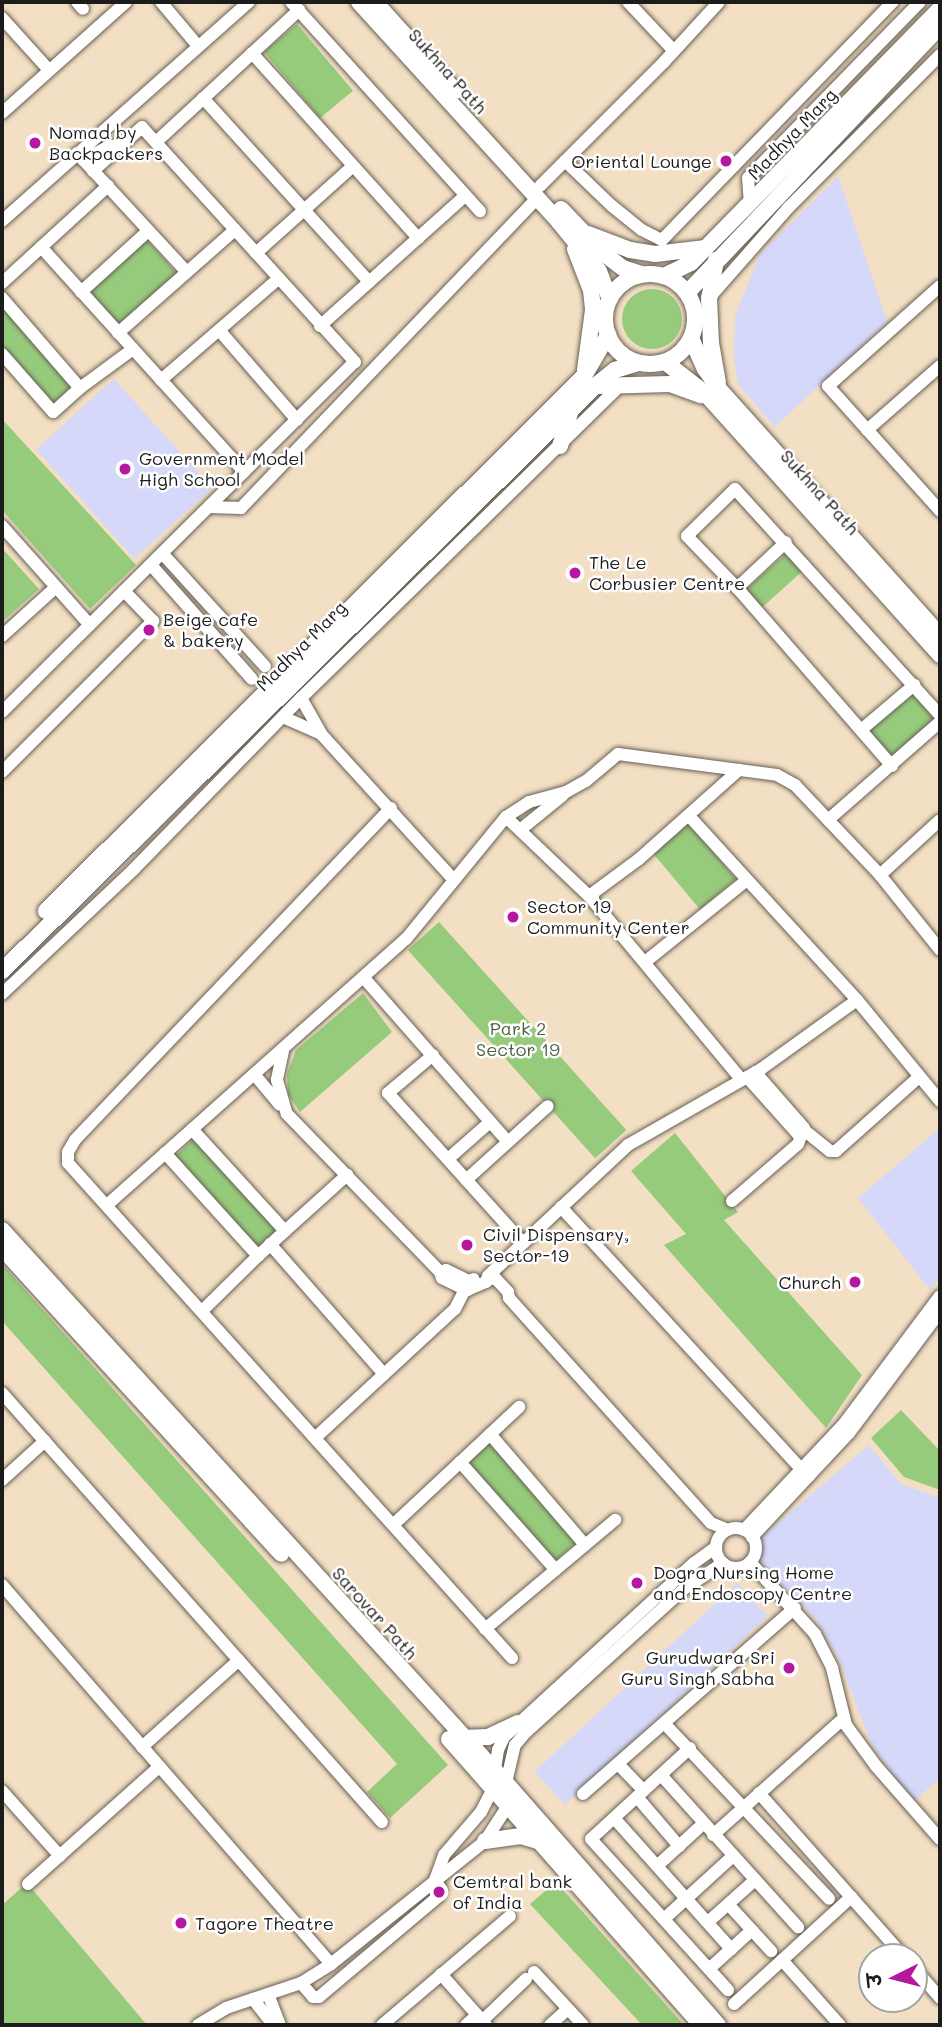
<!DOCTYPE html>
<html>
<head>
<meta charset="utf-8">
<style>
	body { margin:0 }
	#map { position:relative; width:942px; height:2027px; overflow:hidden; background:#f3dfc3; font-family:Mali,"Playpen Sans Deva",sans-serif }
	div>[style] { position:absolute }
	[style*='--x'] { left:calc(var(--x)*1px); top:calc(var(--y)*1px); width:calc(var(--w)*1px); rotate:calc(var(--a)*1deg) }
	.built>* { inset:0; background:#d5d8f9; transform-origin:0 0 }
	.green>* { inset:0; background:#97cb7c; transform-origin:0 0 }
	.round { border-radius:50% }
	.roads { filter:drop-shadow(0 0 2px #676056) drop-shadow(0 0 2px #676056) }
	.minor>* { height:12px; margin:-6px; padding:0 6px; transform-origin:6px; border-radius:6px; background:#fff }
	.minor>.ring { margin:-6px; padding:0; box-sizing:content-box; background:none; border:12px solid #fff; border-radius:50% }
	.major>* { height:16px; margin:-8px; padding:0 8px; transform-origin:8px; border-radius:8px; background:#fff }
	.major>.ring { margin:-8px; padding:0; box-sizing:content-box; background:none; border:16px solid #fff; border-radius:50% }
	.dots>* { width:19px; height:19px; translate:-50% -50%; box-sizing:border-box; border:4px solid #fff; border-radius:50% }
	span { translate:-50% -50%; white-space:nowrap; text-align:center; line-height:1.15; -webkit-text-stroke:5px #fff; paint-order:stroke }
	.street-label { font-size:18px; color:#1c1c1c }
	.poi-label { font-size:18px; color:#1c1c1c }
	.left { translate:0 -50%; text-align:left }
	.right { translate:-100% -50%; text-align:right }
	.park-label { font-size:18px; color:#4d6242 }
	.frame { position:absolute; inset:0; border:4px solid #1c1c1c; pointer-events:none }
	.north { position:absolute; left:858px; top:1943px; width:70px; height:70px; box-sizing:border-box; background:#fff; border:2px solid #a4a4a4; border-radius:50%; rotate:264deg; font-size:19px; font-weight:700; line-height:28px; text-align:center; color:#1c1c1c }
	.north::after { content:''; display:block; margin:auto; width:24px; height:32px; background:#b5179e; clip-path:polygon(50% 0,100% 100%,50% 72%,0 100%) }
</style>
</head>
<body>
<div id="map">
	<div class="built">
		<div style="clip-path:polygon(838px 176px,887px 322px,775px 427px,738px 384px,734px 359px,735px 316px,760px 254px)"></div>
		<div style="left:114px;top:379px;width:147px;height:105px;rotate:48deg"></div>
		<div style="clip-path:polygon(940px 1128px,940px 1277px,930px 1290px,858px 1198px)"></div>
		<div style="clip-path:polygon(869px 1445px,901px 1484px,940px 1498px,940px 1778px,912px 1803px,871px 1743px,839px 1659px,817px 1621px,758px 1559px,758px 1540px)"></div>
		<div style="left:737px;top:1583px;width:45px;height:277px;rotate:47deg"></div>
	</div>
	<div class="green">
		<div style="left:297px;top:24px;width:87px;height:43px;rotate:50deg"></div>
		<div style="left:146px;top:239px;width:47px;height:79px;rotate:48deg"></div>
		<div class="round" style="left:622px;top:289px;width:60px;height:60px"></div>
		<div style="clip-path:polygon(2px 307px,72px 386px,52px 404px,2px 348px)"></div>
		<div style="clip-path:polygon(2px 419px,136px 565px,90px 609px,2px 510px)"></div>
		<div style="clip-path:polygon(2px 548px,39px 589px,2px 622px)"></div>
		<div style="left:789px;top:551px;width:24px;height:58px;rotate:48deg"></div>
		<div style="left:914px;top:690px;width:38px;height:62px;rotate:49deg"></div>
		<div style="left:689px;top:823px;width:73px;height:47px;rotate:50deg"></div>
		<div style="left:439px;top:922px;width:280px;height:42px;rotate:48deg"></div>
		<div style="clip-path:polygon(363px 993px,392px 1032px,300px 1112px,288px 1094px,287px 1074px,296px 1050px)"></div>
		<div style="clip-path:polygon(675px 1133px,738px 1212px,724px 1220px,862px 1375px,826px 1428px,664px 1245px,686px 1234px,631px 1171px)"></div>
		<div style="left:194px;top:1139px;width:125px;height:25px;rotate:48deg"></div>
		<div style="clip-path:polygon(2px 1264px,448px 1765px,390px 1818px,367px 1792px,397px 1764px,2px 1321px)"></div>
		<div style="clip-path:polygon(901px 1410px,940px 1451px,940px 1490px,904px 1477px,871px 1438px)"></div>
		<div style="left:489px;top:1443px;width:132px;height:30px;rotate:48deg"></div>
		<div style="clip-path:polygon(556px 1882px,684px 2025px,642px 2025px,530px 1904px)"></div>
		<div style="clip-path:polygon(27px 1883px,147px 2025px,2px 2025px,2px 1905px)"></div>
	</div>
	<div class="roads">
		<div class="minor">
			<div style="--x:77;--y:2;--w:9;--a:49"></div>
			<div style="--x:161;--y:2;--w:57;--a:49.9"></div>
			<div style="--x:291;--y:2;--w:282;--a:47.9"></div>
			<div style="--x:628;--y:2;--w:67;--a:46.8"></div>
			<div style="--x:2;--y:18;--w:70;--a:47.9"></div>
			<div style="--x:252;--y:53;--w:249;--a:48.1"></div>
			<div style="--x:203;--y:98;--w:248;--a:47.9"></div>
			<div style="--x:2;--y:113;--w:166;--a:-41.8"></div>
			<div style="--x:156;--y:142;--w:195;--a:-42.7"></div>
			<div style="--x:77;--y:153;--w:162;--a:47.3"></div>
			<div style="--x:83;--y:160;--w:27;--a:-28"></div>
			<div style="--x:107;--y:147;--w:15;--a:-11"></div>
			<div style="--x:565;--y:161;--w:65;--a:43.8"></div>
			<div style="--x:612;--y:206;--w:38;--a:39"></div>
			<div style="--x:642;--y:230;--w:22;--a:27"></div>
			<div style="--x:662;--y:240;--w:332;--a:-45.9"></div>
			<div style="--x:540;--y:186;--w:175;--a:-45"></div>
			<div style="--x:664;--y:62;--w:81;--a:-47.5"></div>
			<div style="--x:750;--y:205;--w:27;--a:-94"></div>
			<div style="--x:748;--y:178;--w:246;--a:-45.7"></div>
			<div style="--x:2;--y:221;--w:330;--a:-41.6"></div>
			<div style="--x:41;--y:247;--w:303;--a:47.9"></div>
			<div style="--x:256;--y:253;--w:130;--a:-41.9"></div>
			<div style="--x:2;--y:283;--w:144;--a:-42.5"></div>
			<div style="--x:940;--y:286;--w:150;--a:138.2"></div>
			<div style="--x:828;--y:386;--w:168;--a:48.1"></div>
			<div style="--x:81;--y:292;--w:91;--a:-42.3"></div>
			<div style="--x:2;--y:298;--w:119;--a:49.1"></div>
			<div style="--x:80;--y:388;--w:36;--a:138"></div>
			<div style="--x:53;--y:412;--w:77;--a:-131.3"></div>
			<div style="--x:709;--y:298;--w:120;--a:-48.7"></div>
			<div style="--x:788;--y:208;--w:216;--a:-45.2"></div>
			<div style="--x:320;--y:326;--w:195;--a:-41.9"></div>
			<div style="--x:219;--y:330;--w:119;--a:49.1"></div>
			<div style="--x:118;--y:333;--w:156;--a:-41.4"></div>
			<div style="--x:161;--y:380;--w:155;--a:-40.8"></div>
			<div style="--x:80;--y:388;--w:66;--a:-36.3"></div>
			<div style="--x:867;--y:430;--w:97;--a:-41.2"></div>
			<div style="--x:209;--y:507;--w:32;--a:2"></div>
			<div style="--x:241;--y:508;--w:429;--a:-46.3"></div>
			<div style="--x:2;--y:526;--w:132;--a:48.4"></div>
			<div style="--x:162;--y:553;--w:153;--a:47.7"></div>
			<div style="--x:151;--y:565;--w:152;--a:48.5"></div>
			<div style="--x:737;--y:588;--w:67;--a:-43.2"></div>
			<div style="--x:2;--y:636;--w:73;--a:-42.2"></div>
			<div style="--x:301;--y:698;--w:43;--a:60.4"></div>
			<div style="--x:322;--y:735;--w:196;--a:47.7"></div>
			<div style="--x:2;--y:712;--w:497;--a:-44.8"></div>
			<div style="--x:355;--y:362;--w:317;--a:-132.2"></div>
			<div style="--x:142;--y:127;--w:66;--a:138.1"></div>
			<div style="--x:283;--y:717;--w:39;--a:24"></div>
			<div style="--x:861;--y:730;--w:70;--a:-40.3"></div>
			<div style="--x:892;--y:766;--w:236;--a:-131"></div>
			<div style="--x:737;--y:588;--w:72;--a:-133.9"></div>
			<div style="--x:687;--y:536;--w:67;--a:-44.4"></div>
			<div style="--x:735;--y:489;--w:305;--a:47.8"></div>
			<div style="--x:2;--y:772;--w:214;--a:-45"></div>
			<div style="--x:153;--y:621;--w:42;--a:-134"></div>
			<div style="--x:391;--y:808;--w:458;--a:133.6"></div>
			<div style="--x:75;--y:1140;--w:14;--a:120"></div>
			<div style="--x:68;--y:1152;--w:11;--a:90"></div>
			<div style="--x:68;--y:1163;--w:665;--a:48.11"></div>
			<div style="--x:689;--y:816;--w:249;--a:47.6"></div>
			<div style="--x:857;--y:1000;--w:131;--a:50.6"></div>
			<div style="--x:506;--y:817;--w:115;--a:43.6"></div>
			<div style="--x:589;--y:896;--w:238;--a:50.3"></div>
			<div style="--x:828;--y:820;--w:149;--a:-41.2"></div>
			<div style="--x:520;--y:830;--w:55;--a:-39.1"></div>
			<div style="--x:880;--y:875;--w:81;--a:-42.5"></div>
			<div style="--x:589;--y:896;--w:62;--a:-36.5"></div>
			<div style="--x:639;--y:859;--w:134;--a:-41.7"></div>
			<div style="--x:645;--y:962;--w:131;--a:-38.8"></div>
			<div style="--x:364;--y:978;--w:218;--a:48.7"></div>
			<div style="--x:2;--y:994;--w:182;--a:-43.4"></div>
			<div style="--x:134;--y:869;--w:239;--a:-45.7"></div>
			<div style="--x:301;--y:698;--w:449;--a:-44.4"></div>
			<div style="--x:283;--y:1051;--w:30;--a:102"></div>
			<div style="--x:277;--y:1080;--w:35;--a:74"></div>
			<div style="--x:287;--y:1114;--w:220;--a:45.9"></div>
			<div style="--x:440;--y:1272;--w:6;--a:72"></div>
			<div style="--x:442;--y:1278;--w:28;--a:26"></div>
			<div style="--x:467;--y:1290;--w:21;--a:-23"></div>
			<div style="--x:486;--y:1282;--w:6;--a:-72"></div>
			<div style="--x:488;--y:1276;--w:192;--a:-43.1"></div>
			<div style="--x:628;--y:1145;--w:153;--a:-29.7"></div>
			<div style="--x:761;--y:1069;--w:118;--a:-35.7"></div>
			<div style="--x:433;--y:1055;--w:59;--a:139.8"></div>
			<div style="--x:388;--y:1093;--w:202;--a:48"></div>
			<div style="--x:254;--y:1074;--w:40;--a:50"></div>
			<div style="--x:747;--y:1077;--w:75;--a:48.2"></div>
			<div style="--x:797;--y:1133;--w:5;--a:0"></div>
			<div style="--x:802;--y:1133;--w:5;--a:-68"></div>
			<div style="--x:804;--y:1128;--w:74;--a:-131.2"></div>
			<div style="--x:804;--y:1130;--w:33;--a:39"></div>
			<div style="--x:830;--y:1151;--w:6;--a:0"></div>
			<div style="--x:836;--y:1151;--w:110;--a:-41.7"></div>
			<div style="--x:165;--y:1153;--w:139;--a:47.9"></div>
			<div style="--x:258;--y:1256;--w:37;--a:-43"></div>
			<div style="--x:285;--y:1231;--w:138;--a:-132.4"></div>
			<div style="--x:448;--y:1159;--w:56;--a:-41.4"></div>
			<div style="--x:466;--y:1180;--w:110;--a:-42.1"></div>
			<div style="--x:732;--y:1201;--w:87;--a:-40.8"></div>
			<div style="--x:798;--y:1144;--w:12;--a:-70"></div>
			<div style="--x:107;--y:1205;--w:400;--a:-41.7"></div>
			<div style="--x:406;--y:939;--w:158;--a:-50.7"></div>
			<div style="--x:506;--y:817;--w:27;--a:-33"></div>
			<div style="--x:529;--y:802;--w:38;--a:-15"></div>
			<div style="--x:566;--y:792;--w:23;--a:-29"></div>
			<div style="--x:586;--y:781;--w:42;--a:-40.2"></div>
			<div style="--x:618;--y:754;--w:160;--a:7.5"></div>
			<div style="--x:777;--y:775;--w:21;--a:29"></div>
			<div style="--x:795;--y:785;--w:124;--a:46.6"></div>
			<div style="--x:880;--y:875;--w:96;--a:51.3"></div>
			<div style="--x:561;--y:1207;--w:366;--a:47.5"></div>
			<div style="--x:285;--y:1231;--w:84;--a:-42.1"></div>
			<div style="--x:270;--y:1244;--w:173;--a:48.8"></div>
			<div style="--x:440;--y:1272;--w:6;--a:-18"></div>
			<div style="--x:446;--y:1270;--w:25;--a:26"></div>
			<div style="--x:469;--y:1281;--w:5;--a:-22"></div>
			<div style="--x:492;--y:1279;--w:4;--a:0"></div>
			<div style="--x:496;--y:1279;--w:18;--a:47"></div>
			<div style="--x:508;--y:1292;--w:6;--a:81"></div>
			<div style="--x:509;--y:1298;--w:302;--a:48.1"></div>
			<div style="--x:711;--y:1523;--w:18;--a:22"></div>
			<div style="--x:202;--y:1311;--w:78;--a:-44.5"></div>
			<div style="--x:2;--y:1393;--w:573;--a:48.47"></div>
			<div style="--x:490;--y:1434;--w:146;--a:49.4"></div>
			<div style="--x:315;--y:1438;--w:190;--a:-42.7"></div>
			<div style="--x:455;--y:1309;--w:31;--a:-63"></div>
			<div style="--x:460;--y:1462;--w:144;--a:48.4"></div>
			<div style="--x:2;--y:1480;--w:58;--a:-42.2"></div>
			<div style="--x:393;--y:1525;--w:173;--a:-43.1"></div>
			<div class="ring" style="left:716px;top:1528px;width:28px;height:28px"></div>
			<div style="--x:744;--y:1530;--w:144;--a:-46.7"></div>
			<div style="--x:843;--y:1425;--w:161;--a:-53.1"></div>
			<div style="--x:752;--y:1537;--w:142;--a:-47"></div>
			<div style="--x:849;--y:1433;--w:151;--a:-53.1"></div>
			<div style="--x:750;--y:1562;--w:97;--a:47.9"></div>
			<div style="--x:815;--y:1634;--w:38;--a:63"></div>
			<div style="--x:832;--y:1668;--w:59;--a:76.2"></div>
			<div style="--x:846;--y:1725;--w:51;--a:53.8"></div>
			<div style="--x:876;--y:1766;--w:97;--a:48.8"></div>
			<div style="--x:2;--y:1585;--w:502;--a:49.04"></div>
			<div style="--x:485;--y:1629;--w:170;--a:-40"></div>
			<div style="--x:664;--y:1723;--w:241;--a:46.8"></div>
			<div style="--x:142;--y:1747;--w:130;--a:-41.9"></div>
			<div style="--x:690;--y:1748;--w:134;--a:137.4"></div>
			<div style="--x:591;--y:1839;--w:204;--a:47.8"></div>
			<div style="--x:618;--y:1764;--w:37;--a:46"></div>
			<div style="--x:661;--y:1775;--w:205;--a:48"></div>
			<div style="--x:2;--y:1791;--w:87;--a:48.3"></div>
			<div style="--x:759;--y:1793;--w:219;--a:48.5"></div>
			<div style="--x:583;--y:1794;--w:282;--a:-41.3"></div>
			<div style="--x:637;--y:1797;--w:65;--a:49.4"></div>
			<div style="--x:614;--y:1818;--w:176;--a:48.2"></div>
			<div style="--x:713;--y:1835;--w:176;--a:-41.8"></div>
			<div style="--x:657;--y:1866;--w:62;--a:-42.4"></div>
			<div style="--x:28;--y:1884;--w:176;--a:-41.8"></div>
			<div style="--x:728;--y:1904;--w:64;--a:47.5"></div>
			<div style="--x:664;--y:1919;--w:93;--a:-42.4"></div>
			<div style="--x:708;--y:1922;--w:63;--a:-41.8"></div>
			<div style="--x:782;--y:1960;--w:87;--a:48.3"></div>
			<div style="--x:914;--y:1968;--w:40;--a:49"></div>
			<div style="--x:709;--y:1969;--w:58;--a:-42.2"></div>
			<div style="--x:534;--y:1972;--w:72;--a:47.2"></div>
			<div style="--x:441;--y:1974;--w:68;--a:48.6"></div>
			<div style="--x:301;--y:1983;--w:18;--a:49"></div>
			<div style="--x:313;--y:1997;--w:6;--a:0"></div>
			<div style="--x:319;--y:1997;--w:157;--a:-40.1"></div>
			<div style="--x:439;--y:1896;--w:7;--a:-74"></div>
			<div style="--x:441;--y:1889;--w:11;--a:-124"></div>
			<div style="--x:435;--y:1880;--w:27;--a:-70"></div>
			<div style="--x:444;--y:1855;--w:57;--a:-49.3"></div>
			<div style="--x:481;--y:1812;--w:25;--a:-63"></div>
			<div style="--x:492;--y:1790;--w:40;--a:-81.5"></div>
			<div style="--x:498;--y:1750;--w:14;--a:-65"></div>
			<div style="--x:504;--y:1737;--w:258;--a:-42.5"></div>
			<div style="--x:694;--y:1563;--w:27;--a:-36"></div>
			<div style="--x:268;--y:1994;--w:33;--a:69"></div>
			<div style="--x:253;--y:1999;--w:33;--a:52"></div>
			<div style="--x:734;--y:2004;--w:159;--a:-42.4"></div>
			<div style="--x:482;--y:2021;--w:61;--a:-43.7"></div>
			<div style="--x:198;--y:2025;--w:33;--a:-31"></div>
			<div style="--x:226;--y:2008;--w:79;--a:-18.4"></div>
			<div style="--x:301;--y:1983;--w:36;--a:-32"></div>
			<div style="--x:331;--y:1964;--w:197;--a:-38.6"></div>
			<div style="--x:485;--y:1841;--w:40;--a:-57.1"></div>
			<div style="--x:507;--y:1807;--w:24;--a:-92"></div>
			<div style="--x:506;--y:1783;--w:39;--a:-77"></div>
			<div style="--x:515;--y:1745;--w:16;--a:-50"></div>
			<div style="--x:525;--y:1733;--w:215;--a:-42.2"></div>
			<div style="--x:684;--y:1589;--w:47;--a:-33.7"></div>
			<div style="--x:382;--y:2025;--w:168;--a:-40.4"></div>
			<div style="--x:466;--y:2025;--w:15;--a:-42"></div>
			<div style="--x:550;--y:2025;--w:24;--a:-42"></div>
		</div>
		<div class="major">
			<div style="--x:359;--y:2;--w:297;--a:47.7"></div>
			<div style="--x:559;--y:222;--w:63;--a:50.8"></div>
			<div style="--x:599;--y:271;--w:30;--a:69"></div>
			<div style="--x:375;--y:2;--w:120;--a:48"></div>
			<div style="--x:561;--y:209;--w:61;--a:46.3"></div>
			<div style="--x:603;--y:253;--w:25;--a:37"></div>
			<div style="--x:623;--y:268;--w:19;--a:18"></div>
			<div style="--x:588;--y:234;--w:45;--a:20.9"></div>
			<div style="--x:630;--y:250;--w:25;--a:9"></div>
			<div style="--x:655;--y:254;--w:51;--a:-6.7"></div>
			<div style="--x:575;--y:249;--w:44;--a:68.7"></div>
			<div style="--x:591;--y:290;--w:20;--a:84"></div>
			<div style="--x:593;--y:310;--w:61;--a:97.6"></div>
			<div style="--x:716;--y:260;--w:39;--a:100"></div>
			<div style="--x:709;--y:298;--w:45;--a:87.5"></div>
			<div style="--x:711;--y:343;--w:40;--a:80"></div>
			<div class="ring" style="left:605px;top:274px;width:74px;height:74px"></div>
			<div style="--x:664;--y:276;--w:30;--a:-26"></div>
			<div style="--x:691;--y:263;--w:356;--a:-45.6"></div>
			<div style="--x:687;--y:293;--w:368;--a:-46.5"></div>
			<div style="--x:691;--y:338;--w:34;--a:66"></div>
			<div style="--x:705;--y:369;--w:24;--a:55"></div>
			<div style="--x:719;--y:389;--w:331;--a:48.1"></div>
			<div style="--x:665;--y:362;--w:51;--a:37.8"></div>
			<div style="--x:705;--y:393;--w:352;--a:48.1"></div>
			<div style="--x:596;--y:386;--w:74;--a:-1.5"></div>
			<div style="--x:670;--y:384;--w:33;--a:20"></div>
			<div style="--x:560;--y:446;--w:34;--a:-73"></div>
			<div style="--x:46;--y:911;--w:759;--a:-44.84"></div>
			<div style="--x:584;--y:376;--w:48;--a:-59.7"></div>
			<div style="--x:2;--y:971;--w:833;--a:-44.61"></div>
			<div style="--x:595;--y:386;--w:26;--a:-39"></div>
			<div style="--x:615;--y:370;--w:24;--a:-17"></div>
			<div style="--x:2;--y:1230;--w:748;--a:47.65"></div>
			<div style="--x:506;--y:1783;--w:322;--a:48.8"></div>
			<div style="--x:2;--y:1248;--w:414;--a:47.6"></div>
			<div style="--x:462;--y:1738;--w:26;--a:-2"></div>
			<div style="--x:488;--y:1737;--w:33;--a:-25"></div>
			<div style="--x:449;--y:1739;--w:381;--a:48.6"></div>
			<div style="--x:485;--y:1841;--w:36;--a:-8"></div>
			<div style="--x:521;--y:1836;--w:17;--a:17"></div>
		</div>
	</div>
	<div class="dots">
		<div style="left:35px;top:143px;background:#b5179e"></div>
		<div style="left:726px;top:161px;background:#b5179e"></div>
		<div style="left:125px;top:469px;background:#b5179e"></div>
		<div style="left:575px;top:573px;background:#b5179e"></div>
		<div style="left:149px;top:630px;background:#b5179e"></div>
		<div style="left:513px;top:917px;background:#b5179e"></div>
		<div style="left:467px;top:1245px;background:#b5179e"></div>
		<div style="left:855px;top:1282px;background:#b5179e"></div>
		<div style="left:637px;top:1583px;background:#b5179e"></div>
		<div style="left:789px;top:1668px;background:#b5179e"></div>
		<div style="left:439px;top:1892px;background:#b5179e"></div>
		<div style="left:181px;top:1923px;background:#b5179e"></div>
	</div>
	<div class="street-label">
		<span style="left:448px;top:71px;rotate:48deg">Sukhna Path</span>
		<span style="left:792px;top:134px;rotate:-46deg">Madhya Marg</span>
		<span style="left:820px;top:492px;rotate:48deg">Sukhna Path</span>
		<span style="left:301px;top:646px;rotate:-45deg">Madhya Marg</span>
		<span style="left:375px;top:1613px;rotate:48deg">Sarovar Path</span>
	</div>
	<div class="poi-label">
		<span class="left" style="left:49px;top:143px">Nomad by<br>Backpackers</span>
		<span class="right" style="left:712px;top:161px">Oriental Lounge</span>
		<span class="left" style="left:139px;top:469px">Government Model<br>High School</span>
		<span class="left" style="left:589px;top:573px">The Le<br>Corbusier Centre</span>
		<span class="left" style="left:163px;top:630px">Beige cafe<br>&amp; bakery</span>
		<span class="left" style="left:527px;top:917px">Sector 19<br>Community Center</span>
		<span class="left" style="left:483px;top:1245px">Civil Dispensary,<br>Sector-19</span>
		<span class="right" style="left:841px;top:1282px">Church</span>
		<span class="left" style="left:653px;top:1583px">Dogra Nursing Home<br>and Endoscopy Centre</span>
		<span class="right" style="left:775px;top:1668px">Gurudwara Sri<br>Guru Singh Sabha</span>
		<span class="left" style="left:453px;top:1892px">Cemtral bank<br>of India</span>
		<span class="left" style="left:195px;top:1923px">Tagore Theatre</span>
	</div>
	<div class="park-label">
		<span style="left:518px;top:1039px">Park 2<br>Sector 19</span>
	</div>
	<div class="frame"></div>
	<div class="north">उ</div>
</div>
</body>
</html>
